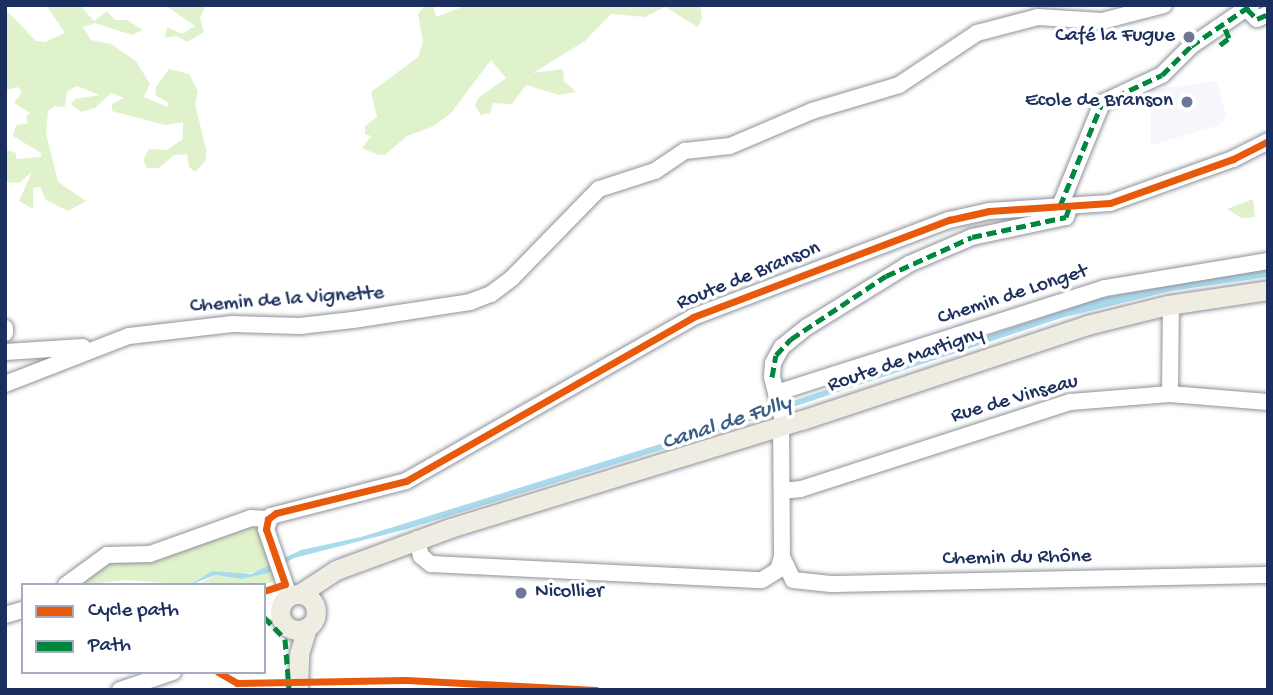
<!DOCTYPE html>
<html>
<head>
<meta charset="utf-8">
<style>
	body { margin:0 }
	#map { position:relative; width:1273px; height:695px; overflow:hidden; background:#fff; font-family:"Gochi Hand",sans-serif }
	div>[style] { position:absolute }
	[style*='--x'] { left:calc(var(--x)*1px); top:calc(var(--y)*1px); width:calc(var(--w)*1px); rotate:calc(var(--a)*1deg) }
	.built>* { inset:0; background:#f8f5fd }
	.green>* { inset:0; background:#e0f2cb }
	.water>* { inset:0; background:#a9dbed }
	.roads { filter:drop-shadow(0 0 2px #8e929a) drop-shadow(0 0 2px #8e929a) }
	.minor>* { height:16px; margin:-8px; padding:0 8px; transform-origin:8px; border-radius:8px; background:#fff }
	.major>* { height:19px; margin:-9.5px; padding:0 9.5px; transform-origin:9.5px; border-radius:9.5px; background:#efede1 }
	.major>.ring { margin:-9.5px; padding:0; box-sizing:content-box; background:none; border:19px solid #efede1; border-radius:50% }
	.quiet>* { height:5px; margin-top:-2.5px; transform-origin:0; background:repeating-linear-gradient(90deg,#00873e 0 10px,transparent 0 15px) }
	.cycleway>* { height:7px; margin:-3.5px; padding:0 3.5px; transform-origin:3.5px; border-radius:3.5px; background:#e8590c }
	.dots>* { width:19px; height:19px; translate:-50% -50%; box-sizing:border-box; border:4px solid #fff; border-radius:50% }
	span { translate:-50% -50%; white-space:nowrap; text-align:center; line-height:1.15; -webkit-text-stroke:7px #fff; paint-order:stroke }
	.poi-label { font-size:21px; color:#1b2f5e }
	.right { translate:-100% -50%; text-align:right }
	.left { translate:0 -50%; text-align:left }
	.street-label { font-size:21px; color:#1b2f5e }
	.water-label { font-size:23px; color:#3a5e86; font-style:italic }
	.frame { position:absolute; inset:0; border:7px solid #1b2f5e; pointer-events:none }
	.legend { position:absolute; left:21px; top:583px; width:245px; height:91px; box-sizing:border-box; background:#fff; border:2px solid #a4acbf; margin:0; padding:9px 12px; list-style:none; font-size:21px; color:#1b2f5e }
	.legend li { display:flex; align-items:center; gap:14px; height:35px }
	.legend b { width:35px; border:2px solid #a4acbf }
</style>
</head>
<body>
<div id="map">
	<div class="built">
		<div style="clip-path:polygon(1217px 81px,1226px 115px,1220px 125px,1151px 145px,1151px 90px)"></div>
	</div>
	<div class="green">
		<div style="clip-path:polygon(46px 5px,80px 5px,94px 21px,107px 11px,115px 20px,127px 20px,143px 30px,132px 35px,95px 23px,83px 27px,91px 40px,111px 44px,136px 61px,150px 84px,144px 97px,167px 107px,169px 103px,155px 95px,156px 87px,169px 69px,189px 74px,198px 91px,195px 104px,206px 149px,206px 160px,195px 172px,189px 167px,187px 154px,174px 155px,159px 168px,147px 168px,143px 160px,149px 149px,167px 150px,183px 139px,183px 122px,165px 125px,112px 111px,112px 104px,124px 98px,111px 93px,95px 108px,81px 112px,71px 104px,75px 99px,100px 95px,77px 86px,67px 92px,65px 107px,55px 106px,48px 111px,46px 133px,58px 182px,86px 201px,68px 211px,46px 200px,40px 187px,33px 188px,33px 209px,19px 201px,32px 172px,19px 183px,5px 182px,5px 150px,16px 153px,16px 159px,41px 157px,41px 153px,13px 136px,16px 125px,28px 123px,26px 117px,30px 113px,14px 103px,22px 92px,18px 87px,5px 90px,5px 9px,36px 41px,45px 42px,65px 33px)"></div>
		<div style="clip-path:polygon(165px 5px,206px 5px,200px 18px,204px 32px,187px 42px,176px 36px,165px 38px,167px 27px,182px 34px,195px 26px)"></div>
		<div style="clip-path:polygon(425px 5px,433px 5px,436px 17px,462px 7px,494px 5px,700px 5px,702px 18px,698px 27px,665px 7px,645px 17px,611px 14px,585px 41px,533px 73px,563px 69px,564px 81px,576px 92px,559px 95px,526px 85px,512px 104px,493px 103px,490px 113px,481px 115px,475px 106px,478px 98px,506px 78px,491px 60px,451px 113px,434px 126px,407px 136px,385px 155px,376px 154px,362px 148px,371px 136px,365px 134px,365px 126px,377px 117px,371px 92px,418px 57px,423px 42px,418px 14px)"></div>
		<div style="clip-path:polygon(1253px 199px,1255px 217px,1241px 218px,1227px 209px)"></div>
		<div style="clip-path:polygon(249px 523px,259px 530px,271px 563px,260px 571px,239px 575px,216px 571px,190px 585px,127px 580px,78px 585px,106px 561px)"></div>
		<div style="clip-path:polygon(273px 571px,274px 581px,261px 585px,197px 585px,215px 575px,242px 579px)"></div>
	</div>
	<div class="water">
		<div style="clip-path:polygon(1268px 268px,1268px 277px,1171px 291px,1061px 318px,693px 440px,407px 529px,294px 558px,268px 573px,242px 579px,215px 575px,190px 585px,212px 571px,251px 574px,301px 550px,361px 537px,715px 427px,1100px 298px)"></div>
	</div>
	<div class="roads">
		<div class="minor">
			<div style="--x:1247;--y:9;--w:14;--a:45"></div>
			<div style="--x:1257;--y:19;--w:12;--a:-24"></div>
			<div style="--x:1060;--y:206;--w:111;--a:-67.8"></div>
			<div style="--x:1102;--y:103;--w:66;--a:-25"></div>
			<div style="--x:1162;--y:75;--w:41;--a:-45"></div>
			<div style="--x:1191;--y:46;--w:73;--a:-34.3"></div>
			<div style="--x:5;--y:328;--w:5;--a:90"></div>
			<div style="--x:5;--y:352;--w:78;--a:-3.7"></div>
			<div style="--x:5;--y:384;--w:133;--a:-21.2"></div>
			<div style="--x:129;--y:336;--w:104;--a:-6.6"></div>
			<div style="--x:232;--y:324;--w:68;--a:1.7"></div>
			<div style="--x:300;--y:326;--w:53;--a:-6.5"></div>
			<div style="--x:353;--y:320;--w:118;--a:-8.7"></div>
			<div style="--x:470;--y:302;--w:22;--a:-21"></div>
			<div style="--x:491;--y:294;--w:26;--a:-37"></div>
			<div style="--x:512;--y:278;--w:124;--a:-45.7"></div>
			<div style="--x:599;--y:189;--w:59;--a:-17.8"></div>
			<div style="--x:655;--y:171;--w:36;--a:-34"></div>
			<div style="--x:685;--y:151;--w:45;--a:-6.3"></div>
			<div style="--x:730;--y:146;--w:89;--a:-23.1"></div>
			<div style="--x:812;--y:111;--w:91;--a:-16.6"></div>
			<div style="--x:899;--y:85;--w:94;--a:-33.7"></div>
			<div style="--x:977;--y:33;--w:63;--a:-14.7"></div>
			<div style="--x:1038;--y:17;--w:64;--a:3.6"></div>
			<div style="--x:1102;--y:21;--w:64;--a:-14.5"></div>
			<div style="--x:776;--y:393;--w:345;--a:-17.7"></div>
			<div style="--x:1105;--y:288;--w:165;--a:-9.4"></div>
			<div style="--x:1170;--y:394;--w:90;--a:-89.4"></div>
			<div style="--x:784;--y:425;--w:49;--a:-104"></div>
			<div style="--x:772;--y:377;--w:14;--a:-86"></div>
			<div style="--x:773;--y:363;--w:18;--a:-61"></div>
			<div style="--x:782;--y:347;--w:32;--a:-39"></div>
			<div style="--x:807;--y:327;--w:120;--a:-31.7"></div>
			<div style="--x:909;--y:264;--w:69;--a:-23.2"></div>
			<div style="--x:972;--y:237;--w:96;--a:-12"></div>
			<div style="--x:1066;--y:217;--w:9;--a:-72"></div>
			<div style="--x:782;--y:491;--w:19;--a:-6"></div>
			<div style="--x:801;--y:489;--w:284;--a:-17.9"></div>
			<div style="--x:1071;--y:402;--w:99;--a:-4.6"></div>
			<div style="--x:1170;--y:394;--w:98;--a:4.7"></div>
			<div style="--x:417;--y:539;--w:17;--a:77"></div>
			<div style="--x:421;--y:556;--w:13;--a:39"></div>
			<div style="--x:431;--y:564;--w:331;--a:2.8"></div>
			<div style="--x:762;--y:580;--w:19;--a:-32"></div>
			<div style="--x:778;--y:570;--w:14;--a:-73"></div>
			<div style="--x:782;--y:557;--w:131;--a:-90.4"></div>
			<div style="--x:782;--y:557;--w:25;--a:64"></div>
			<div style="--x:793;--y:580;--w:38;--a:6"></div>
			<div style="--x:831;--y:584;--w:437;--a:-1.2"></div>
			<div style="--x:66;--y:585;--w:51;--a:-36.2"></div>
			<div style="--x:107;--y:555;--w:43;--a:-1.3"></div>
			<div style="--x:150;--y:554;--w:107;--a:-19.6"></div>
			<div style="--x:251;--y:518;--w:17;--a:3"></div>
			<div style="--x:289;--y:596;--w:71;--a:-108.9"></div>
			<div style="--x:266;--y:529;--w:14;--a:-69"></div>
			<div style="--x:271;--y:516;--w:139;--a:-14.5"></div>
			<div style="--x:406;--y:481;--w:331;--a:-29.7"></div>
			<div style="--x:693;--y:317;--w:274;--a:-20.8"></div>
			<div style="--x:949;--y:220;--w:41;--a:-12.7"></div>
			<div style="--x:989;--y:211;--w:121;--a:-3.8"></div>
			<div style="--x:1110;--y:203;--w:131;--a:-19.7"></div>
			<div style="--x:1233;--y:159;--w:39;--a:-27"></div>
			<div style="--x:264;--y:601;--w:22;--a:-8"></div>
			<div style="--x:264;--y:607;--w:18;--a:27"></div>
			<div style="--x:5;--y:615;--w:19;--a:-16"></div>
			<div style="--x:120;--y:690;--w:56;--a:-18.8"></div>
		</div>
		<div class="major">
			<div style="--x:301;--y:593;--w:42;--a:-33.3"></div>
			<div style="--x:336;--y:570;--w:121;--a:-20.2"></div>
			<div style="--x:450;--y:528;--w:368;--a:-17.1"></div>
			<div style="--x:802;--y:420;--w:300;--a:-18.4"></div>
			<div style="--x:1087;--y:325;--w:83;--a:-13.9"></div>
			<div style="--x:1168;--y:305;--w:101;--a:-8.5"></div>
			<div class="ring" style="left:280px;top:594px;width:17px;height:17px"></div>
			<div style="--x:298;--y:690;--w:36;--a:-88"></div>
			<div style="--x:299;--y:654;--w:27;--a:-73"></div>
		</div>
	</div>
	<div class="quiet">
		<div style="--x:1247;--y:9;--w:14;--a:45"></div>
		<div style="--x:1257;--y:19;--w:12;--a:-24"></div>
		<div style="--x:1220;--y:45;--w:11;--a:-38"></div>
		<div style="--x:1229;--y:38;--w:13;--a:-113"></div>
		<div style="--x:1060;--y:206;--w:111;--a:-67.8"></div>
		<div style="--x:1102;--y:103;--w:66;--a:-25"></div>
		<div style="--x:1162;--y:75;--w:41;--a:-45"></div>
		<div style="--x:1191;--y:46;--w:73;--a:-34.3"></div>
		<div style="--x:772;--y:377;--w:22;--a:-80"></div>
		<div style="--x:776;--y:355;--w:22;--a:-47"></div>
		<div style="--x:791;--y:339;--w:114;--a:-33.6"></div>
		<div style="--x:886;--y:276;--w:94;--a:-24.4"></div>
		<div style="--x:972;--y:237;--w:96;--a:-12"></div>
		<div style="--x:1066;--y:217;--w:9;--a:-72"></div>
		<div style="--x:264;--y:617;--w:30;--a:46"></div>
		<div style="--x:285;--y:639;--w:50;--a:85.4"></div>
	</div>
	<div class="cycleway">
		<div style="--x:264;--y:591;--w:22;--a:-18"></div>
		<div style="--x:285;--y:584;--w:58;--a:-109.1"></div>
		<div style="--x:266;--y:529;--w:10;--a:-79"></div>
		<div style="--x:268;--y:519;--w:10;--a:-37"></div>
		<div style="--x:276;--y:513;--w:134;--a:-13.8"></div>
		<div style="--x:406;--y:481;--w:331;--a:-29.7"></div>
		<div style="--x:693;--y:317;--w:274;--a:-20.8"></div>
		<div style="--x:949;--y:220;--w:41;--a:-12.7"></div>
		<div style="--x:989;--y:211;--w:121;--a:-3.8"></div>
		<div style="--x:1110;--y:203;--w:131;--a:-19.7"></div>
		<div style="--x:1233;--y:159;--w:39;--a:-27"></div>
		<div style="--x:218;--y:672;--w:22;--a:30"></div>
		<div style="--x:237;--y:683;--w:169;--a:-1"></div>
		<div style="--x:406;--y:680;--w:190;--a:3"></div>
	</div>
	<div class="dots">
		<div style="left:1189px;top:37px;background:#6b7896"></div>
		<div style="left:1187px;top:102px;background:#6b7896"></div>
		<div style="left:521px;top:593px;background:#6b7896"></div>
	</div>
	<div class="poi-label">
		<span class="right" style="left:1175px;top:37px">Café la Fugue</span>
		<span class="right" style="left:1173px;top:102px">Ecole de Branson</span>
		<span class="left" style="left:535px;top:593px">Nicollier</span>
	</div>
	<div class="street-label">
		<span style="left:749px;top:277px;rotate:-22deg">Route de Branson</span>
		<span style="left:1013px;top:296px;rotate:-18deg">Chemin de Longet</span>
		<span style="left:287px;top:301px;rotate:-4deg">Chemin de la Vignette</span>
		<span style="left:906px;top:361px;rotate:-19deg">Route de Martigny</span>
		<span style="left:1015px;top:400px;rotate:-16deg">Rue de Vinseau</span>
		<span style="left:1017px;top:559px;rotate:-1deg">Chemin du Rhône</span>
	</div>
	<div class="water-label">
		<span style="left:727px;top:424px;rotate:-18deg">Canal de Fully</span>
	</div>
	<div class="frame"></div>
	<ul class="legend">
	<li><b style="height:9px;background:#e8590c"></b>Cycle path</li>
	<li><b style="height:9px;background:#00873e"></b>Path</li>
	</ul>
</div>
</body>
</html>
